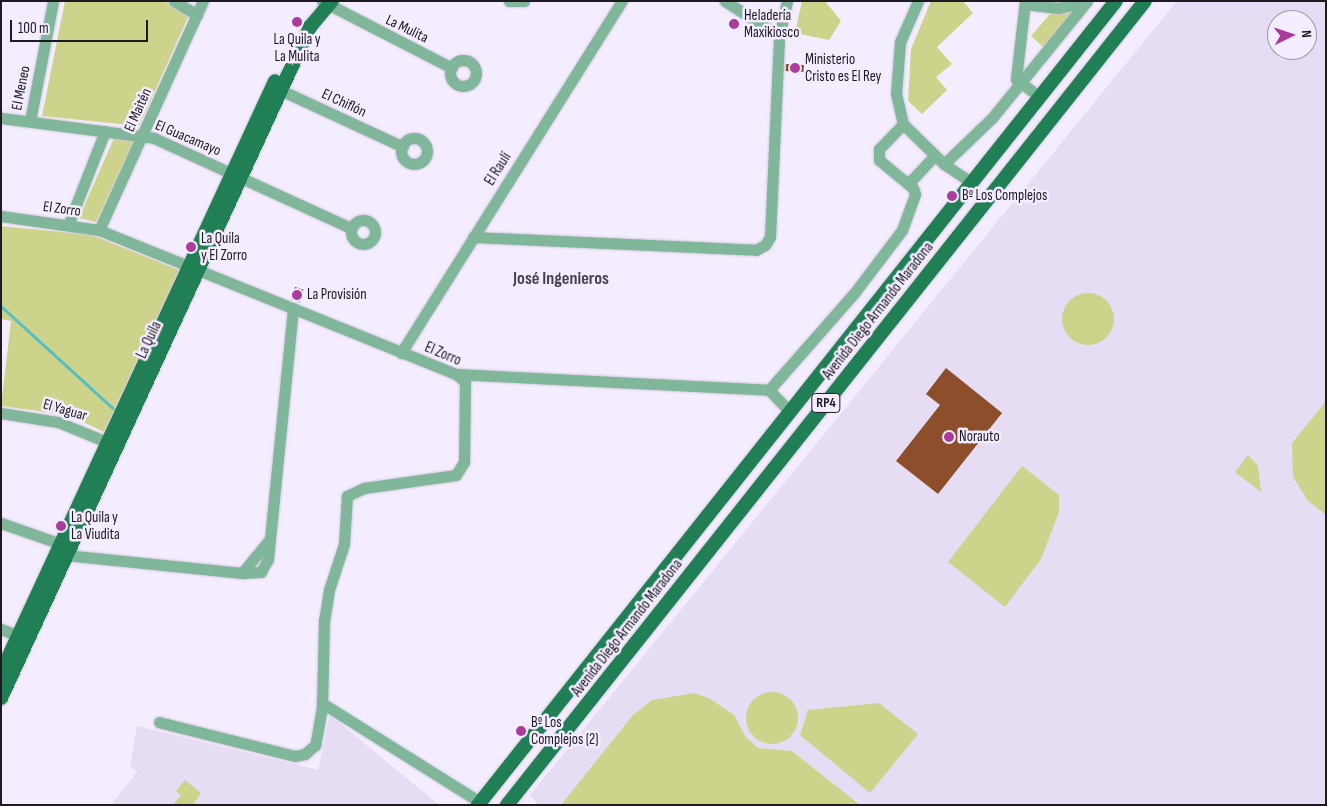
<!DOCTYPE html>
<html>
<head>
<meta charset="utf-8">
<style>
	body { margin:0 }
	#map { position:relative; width:1327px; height:806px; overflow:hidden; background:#f4ecff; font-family:"Sofia Sans Condensed",sans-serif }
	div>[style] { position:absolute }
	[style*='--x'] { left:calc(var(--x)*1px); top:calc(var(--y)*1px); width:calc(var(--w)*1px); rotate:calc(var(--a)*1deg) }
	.built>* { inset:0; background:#e6dcf3 }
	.green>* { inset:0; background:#ced38b }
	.round { border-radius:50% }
	.stream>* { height:2.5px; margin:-1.25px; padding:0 1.25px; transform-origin:1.25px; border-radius:1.25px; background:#55bfc2 }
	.building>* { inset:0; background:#8d4e2b; transform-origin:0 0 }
	.roads { filter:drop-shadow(0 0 1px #d2cadc) drop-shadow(0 0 1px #d2cadc) }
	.minor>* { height:11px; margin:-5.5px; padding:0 5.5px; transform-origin:5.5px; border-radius:5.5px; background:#80b699 }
	.minor>.ring { margin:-5.5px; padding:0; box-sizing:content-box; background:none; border:11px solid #80b699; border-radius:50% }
	.major>* { height:14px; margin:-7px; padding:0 7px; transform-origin:7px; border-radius:7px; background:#217f56 }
	.dots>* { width:14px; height:14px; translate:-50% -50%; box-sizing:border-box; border:2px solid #f4ecff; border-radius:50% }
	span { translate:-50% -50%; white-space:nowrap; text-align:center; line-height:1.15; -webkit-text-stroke:5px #f4ecff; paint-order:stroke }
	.shield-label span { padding:1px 4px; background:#f4ecff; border:1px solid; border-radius:4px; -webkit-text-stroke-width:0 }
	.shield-label { font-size:14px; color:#1e1a22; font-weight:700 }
	.poi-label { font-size:15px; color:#1e1a22 }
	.left { translate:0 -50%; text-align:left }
	.street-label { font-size:15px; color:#1e1a22 }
	.quarter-label { font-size:18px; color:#4a4154; font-weight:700 }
	.frame { position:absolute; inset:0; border:2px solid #1e1a22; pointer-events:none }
	.north { position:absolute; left:1267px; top:10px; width:50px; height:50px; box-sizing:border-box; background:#f4ecff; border:1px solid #9e98a7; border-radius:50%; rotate:86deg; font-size:14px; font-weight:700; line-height:20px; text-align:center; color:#1e1a22 }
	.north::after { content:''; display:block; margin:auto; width:18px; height:22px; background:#aa3c9a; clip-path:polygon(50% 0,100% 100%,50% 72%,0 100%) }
	.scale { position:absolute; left:10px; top:20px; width:138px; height:22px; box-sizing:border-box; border:2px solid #1e1a22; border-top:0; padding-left:6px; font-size:15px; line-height:18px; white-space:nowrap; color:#1e1a22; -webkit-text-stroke:4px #f4ecff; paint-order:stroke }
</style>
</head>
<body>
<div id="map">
	<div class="built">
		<div style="clip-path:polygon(evenodd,1177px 1px,1326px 1px,1326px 401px,1292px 443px,1308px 501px,1326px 515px,1326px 805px,860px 805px,792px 751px,758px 748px,745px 736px,734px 715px,709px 698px,693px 693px,653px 700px,633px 715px,562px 805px,538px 805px,530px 795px,1177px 1px,1277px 20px,1307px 20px,1307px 50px,1277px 50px,1277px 20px)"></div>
		<div style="clip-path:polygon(330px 715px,439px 805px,111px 805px,137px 772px,130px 766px,137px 726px,318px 770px)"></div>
	</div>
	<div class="green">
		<div style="clip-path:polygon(65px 1px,164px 1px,189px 15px,139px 126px,42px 116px)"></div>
		<div style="clip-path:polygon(802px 1px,825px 1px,841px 21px,829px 40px,795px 33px)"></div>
		<div style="clip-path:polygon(931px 1px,963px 1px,973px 13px,937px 47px,952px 64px,936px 77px,947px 90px,922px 114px,908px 101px,911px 49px)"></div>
		<div style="clip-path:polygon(1051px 1px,1094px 1px,1052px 55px,1031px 36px,1056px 7px)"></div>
		<div style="clip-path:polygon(114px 138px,135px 139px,96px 222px,79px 218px)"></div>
		<div style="clip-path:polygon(1px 226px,92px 235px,179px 270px,104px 432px,69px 415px,1px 406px,11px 321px,1px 319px)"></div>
		<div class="round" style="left:1062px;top:293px;width:52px;height:52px"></div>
		<div style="clip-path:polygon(1326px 401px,1326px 515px,1308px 501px,1293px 477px,1292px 443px)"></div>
		<div style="clip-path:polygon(1248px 455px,1258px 466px,1261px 492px,1235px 472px)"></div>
		<div style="clip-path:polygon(1022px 466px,1059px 495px,1059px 512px,1041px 559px,1005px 607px,948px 562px)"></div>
		<div class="round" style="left:746px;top:692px;width:52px;height:52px"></div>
		<div style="clip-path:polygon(694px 693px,709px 698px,734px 715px,745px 736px,758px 748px,792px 751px,860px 805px,561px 805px,633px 715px,652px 700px)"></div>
		<div style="clip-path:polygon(879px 703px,918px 734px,870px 793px,800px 735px,808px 710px)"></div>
		<div style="clip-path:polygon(185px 780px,201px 793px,193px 805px,173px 805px,181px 795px,176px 791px)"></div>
	</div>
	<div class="stream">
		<div style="--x:1;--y:306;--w:156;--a:42.4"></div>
	</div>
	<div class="building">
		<div style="left:786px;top:64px;width:18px;height:7px;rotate:3deg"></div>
		<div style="left:295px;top:287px;width:9px;height:13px;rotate:18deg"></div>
		<div style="clip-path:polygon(946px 368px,1002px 413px,938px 494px,896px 461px,940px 405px,926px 394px)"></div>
	</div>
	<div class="roads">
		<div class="minor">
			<div style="--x:174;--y:1;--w:27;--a:31"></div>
			<div style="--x:322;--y:1;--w:146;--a:27.3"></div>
			<div style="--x:509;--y:1;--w:15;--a:0"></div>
			<div style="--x:725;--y:1;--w:64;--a:32.9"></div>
			<div style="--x:1025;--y:1;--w:79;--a:96.6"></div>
			<div style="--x:1016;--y:79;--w:30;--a:37"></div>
			<div style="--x:1025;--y:4;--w:33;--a:7"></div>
			<div style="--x:1058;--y:8;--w:29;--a:-12"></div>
			<div class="ring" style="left:450px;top:60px;width:15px;height:15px"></div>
			<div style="--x:274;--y:87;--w:142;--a:24.9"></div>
			<div style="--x:1;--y:118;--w:154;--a:7.4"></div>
			<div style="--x:154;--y:138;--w:217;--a:24.6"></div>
			<div style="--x:30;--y:121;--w:122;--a:-79.1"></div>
			<div style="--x:903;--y:124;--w:31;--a:-103"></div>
			<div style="--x:896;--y:94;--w:52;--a:-85.6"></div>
			<div style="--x:900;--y:42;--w:45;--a:-66.3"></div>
			<div class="ring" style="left:401px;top:138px;width:15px;height:15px"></div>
			<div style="--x:944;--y:164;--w:34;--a:34"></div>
			<div style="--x:908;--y:184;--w:38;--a:-47"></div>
			<div style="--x:1;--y:216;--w:99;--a:8.1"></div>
			<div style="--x:99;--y:230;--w:385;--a:22"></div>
			<div style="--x:456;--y:374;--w:12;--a:42"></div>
			<div style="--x:465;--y:382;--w:80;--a:90.7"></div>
			<div style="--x:464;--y:462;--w:15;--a:122"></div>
			<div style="--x:456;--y:475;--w:93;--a:172"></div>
			<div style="--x:364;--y:488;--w:19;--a:155"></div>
			<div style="--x:347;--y:496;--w:48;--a:93.6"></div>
			<div style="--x:344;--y:544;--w:48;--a:108.1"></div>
			<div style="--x:329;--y:590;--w:30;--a:99"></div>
			<div style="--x:324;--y:620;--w:87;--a:91.3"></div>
			<div style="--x:322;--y:707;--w:39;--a:100"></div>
			<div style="--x:315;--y:745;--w:13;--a:138"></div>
			<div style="--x:305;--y:754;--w:10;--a:169"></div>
			<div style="--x:295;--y:756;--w:140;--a:-166"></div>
			<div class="ring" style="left:351px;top:220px;width:13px;height:13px"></div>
			<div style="--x:68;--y:225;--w:101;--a:-68.5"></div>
			<div style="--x:99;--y:230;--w:252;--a:-65.6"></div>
			<div style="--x:473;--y:237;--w:283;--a:2.6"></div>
			<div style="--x:756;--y:250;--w:10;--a:-29"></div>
			<div style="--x:765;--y:245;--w:9;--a:-58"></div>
			<div style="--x:770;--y:237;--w:201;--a:-87.4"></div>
			<div style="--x:779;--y:36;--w:36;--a:-77"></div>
			<div style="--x:401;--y:353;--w:416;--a:-57.9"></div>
			<div style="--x:456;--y:374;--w:313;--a:2.9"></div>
			<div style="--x:769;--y:390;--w:130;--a:-48.7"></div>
			<div style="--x:855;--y:292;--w:78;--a:-52.8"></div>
			<div style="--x:902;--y:230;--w:38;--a:-70"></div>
			<div style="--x:915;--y:194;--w:6;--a:-108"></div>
			<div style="--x:913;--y:188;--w:44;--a:-140.5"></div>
			<div style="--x:879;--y:160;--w:11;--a:-90"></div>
			<div style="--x:879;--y:149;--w:35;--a:-46"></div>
			<div style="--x:903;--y:124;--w:57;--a:44.3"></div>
			<div style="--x:944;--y:164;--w:66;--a:-43.8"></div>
			<div style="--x:992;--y:118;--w:151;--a:-50.9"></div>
			<div style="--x:769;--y:390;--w:30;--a:46"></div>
			<div style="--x:1;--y:413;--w:58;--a:9"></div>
			<div style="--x:58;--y:422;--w:61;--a:22.3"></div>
			<div style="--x:1;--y:523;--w:64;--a:19.3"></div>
			<div style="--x:61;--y:544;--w:18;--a:41"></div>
			<div style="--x:75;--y:556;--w:168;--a:5.8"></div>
			<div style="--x:242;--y:573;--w:44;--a:-50.5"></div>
			<div style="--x:242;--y:573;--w:19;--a:-3"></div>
			<div style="--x:261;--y:572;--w:15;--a:-62"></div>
			<div style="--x:268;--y:559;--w:252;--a:-84.3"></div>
			<div style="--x:1;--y:629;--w:26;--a:21"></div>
			<div style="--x:322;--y:703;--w:186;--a:32.1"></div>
		</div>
		<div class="major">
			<div style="--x:1;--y:673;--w:652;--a:-65.16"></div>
			<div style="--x:1;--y:698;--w:739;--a:-65.27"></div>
			<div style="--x:310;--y:27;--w:34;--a:-50"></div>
			<div style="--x:478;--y:805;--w:1026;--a:-51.57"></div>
			<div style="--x:507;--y:805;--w:1026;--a:-51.57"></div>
		</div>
	</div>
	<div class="dots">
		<div style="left:297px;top:22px;background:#aa3c9a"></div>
		<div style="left:734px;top:24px;background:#aa3c9a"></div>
		<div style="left:795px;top:68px;background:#aa3c9a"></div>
		<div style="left:952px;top:196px;background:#aa3c9a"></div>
		<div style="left:191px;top:247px;background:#aa3c9a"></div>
		<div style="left:297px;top:295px;background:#aa3c9a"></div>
		<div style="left:949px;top:437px;background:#aa3c9a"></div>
		<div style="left:61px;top:526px;background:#aa3c9a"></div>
		<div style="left:521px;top:731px;background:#aa3c9a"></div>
	</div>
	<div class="shield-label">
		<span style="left:826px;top:403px">RP4</span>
	</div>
	<div class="poi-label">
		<span class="left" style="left:744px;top:24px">Heladería<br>Maxikiosco</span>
		<span style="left:297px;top:48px">La Quila y<br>La Mulita</span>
		<span class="left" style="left:805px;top:68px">Ministerio<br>Cristo es El Rey</span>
		<span class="left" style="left:962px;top:196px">Bº Los Complejos</span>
		<span class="left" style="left:201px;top:247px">La Quila<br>y El Zorro</span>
		<span class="left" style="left:307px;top:295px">La Provisión</span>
		<span class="left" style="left:959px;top:437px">Norauto</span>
		<span class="left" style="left:71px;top:526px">La Quila y<br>La Viudita</span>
		<span class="left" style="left:531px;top:731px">Bº Los<br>Complejos (2)</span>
	</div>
	<div class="street-label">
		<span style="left:407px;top:29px;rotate:26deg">La Mulita</span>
		<span style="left:21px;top:88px;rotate:-79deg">El Meneo</span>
		<span style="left:344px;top:103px;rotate:25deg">El Chiflón</span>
		<span style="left:138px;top:110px;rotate:-66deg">El Maitén</span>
		<span style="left:188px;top:138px;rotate:23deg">El Guacamayo</span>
		<span style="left:498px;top:169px;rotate:-58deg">El Raulí</span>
		<span style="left:62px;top:209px;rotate:8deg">El Zorro</span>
		<span style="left:878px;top:311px;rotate:-52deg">Avenida Diego Armando Maradona</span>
		<span style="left:149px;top:340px;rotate:-65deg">La Quila</span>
		<span style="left:443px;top:354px;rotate:23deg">El Zorro</span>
		<span style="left:65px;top:410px;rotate:16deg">El Yaguar</span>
		<span style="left:627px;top:628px;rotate:-52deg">Avenida Diego Armando Maradona</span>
	</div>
	<div class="quarter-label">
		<span style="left:561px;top:279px">José Ingenieros</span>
	</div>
	<div class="frame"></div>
	<div class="north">N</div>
	<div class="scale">100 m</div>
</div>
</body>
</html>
